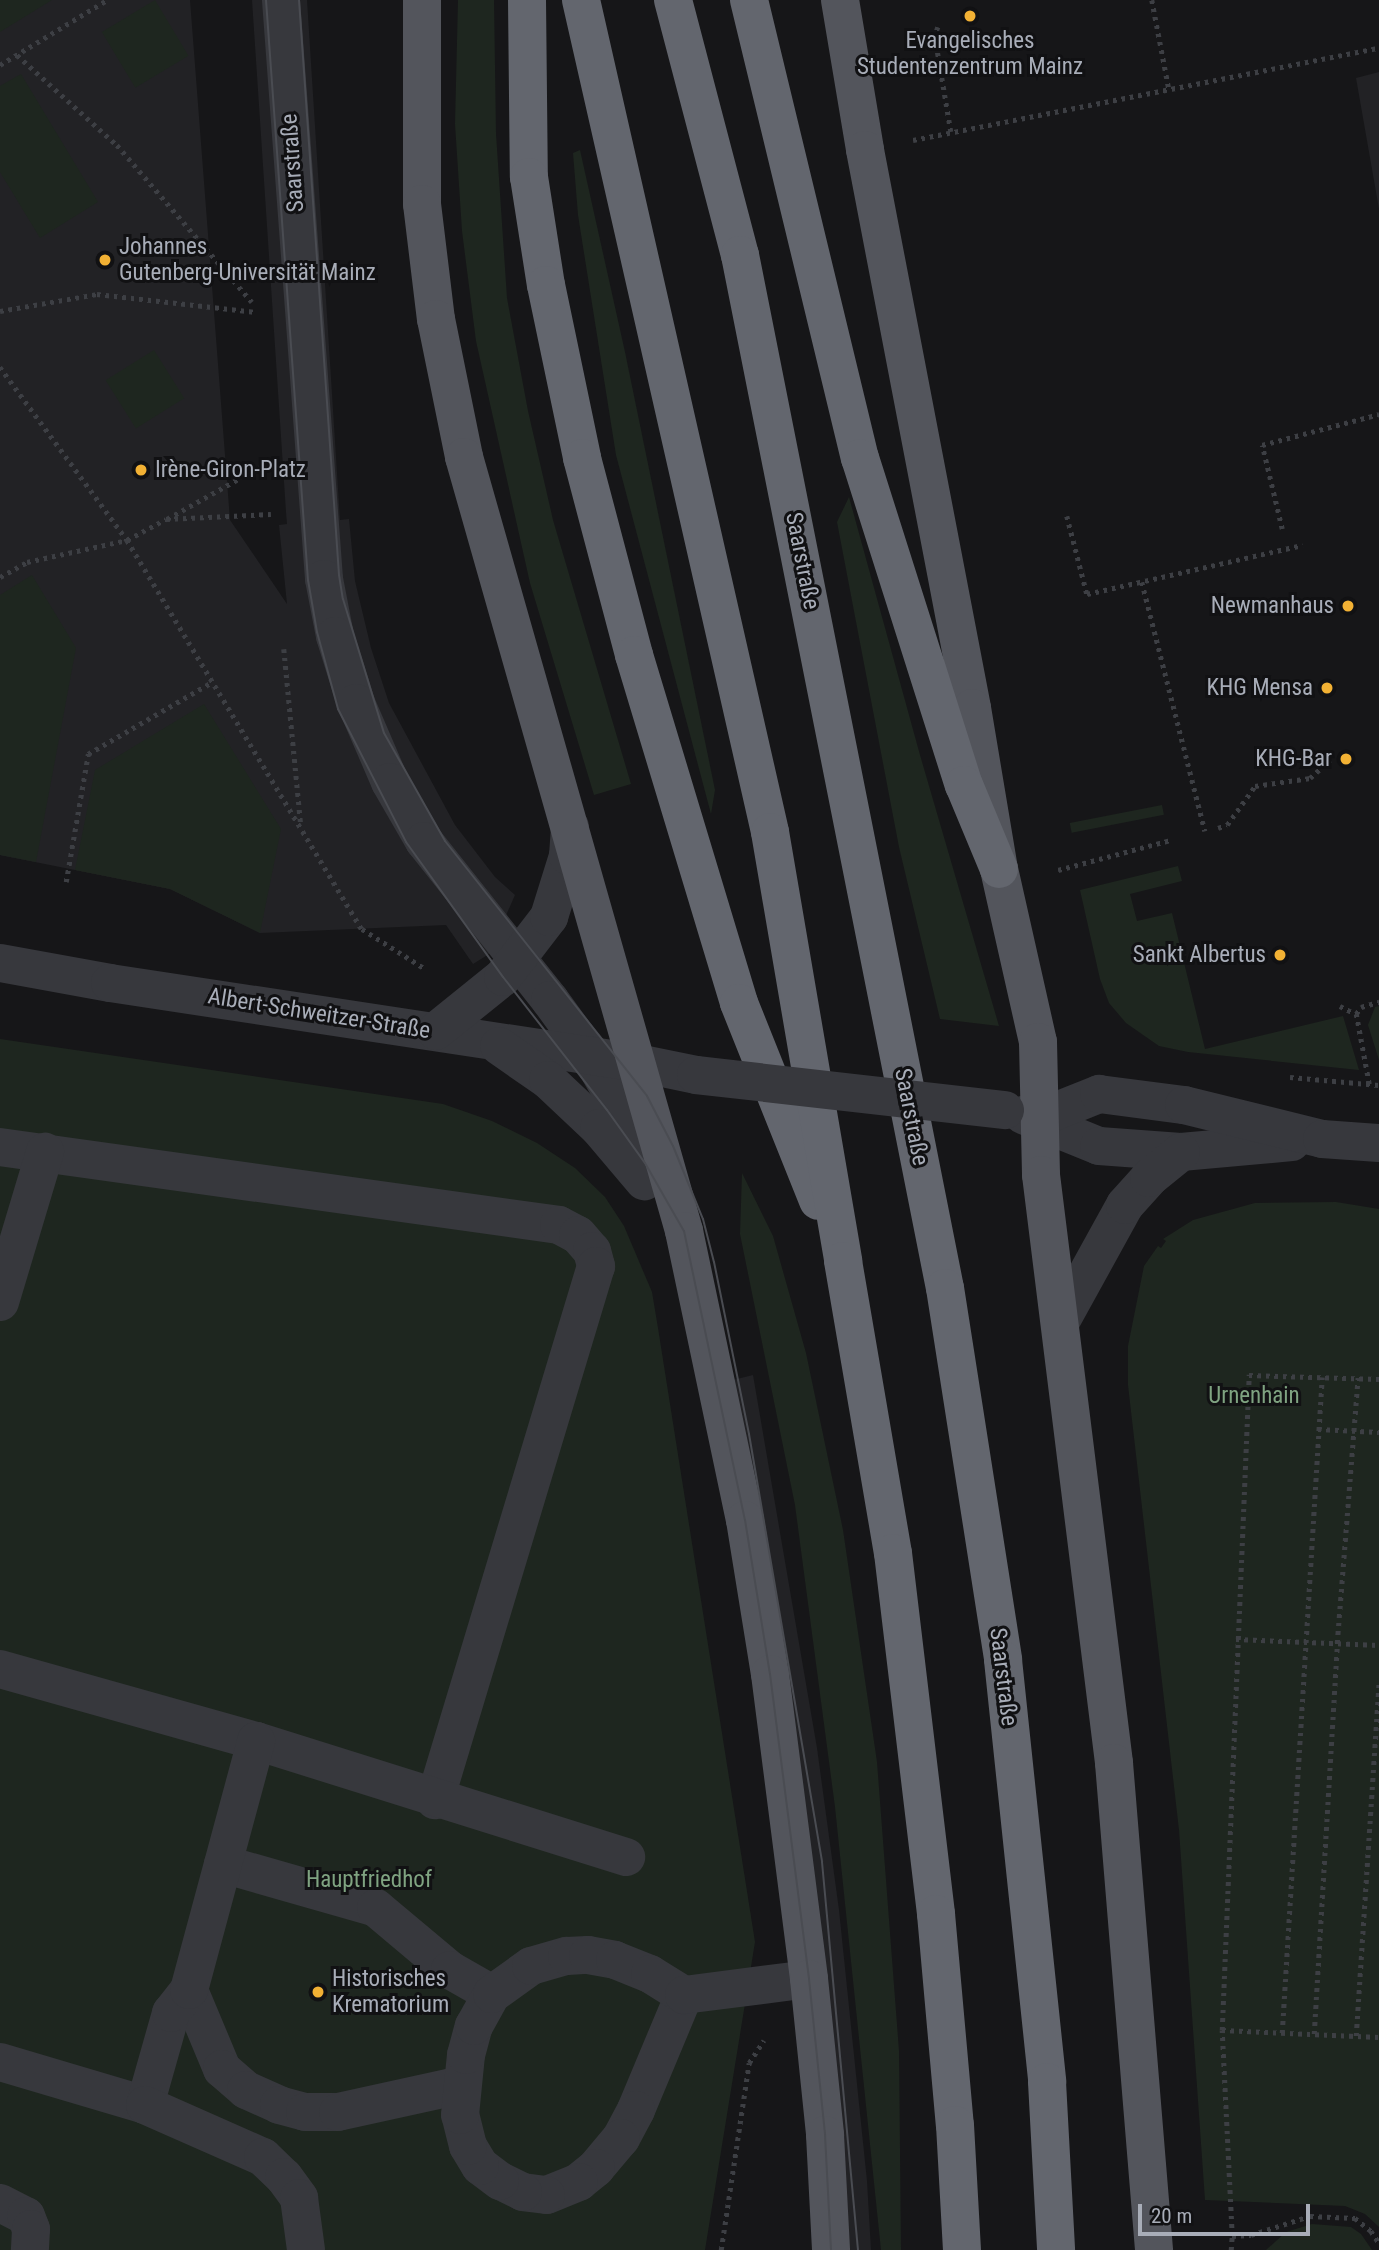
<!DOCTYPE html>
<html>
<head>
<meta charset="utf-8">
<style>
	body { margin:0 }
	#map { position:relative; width:1379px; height:2250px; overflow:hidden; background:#161618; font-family:"Roboto Condensed",sans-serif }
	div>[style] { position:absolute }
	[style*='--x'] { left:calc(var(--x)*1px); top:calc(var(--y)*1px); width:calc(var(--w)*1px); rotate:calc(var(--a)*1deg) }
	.built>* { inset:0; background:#222225 }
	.green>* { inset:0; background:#1e261f; transform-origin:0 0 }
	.path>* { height:4.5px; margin-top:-2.25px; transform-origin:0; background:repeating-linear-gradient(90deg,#3d3f44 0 3.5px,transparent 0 8.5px) }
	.minor>* { height:38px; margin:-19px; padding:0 19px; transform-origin:19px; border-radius:19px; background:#37383d }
	.major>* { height:38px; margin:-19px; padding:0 19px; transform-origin:19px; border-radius:19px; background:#53555c }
	.highway>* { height:38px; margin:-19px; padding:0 19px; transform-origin:19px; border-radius:19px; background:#63666e }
	.tram>* { height:2px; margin:-1px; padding:0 1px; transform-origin:1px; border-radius:1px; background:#4a4c52 }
	.minor-bridge>* { height:38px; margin:-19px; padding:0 19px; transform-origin:19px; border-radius:19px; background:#37383d }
	.dots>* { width:19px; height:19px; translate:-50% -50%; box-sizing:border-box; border:4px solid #111113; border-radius:50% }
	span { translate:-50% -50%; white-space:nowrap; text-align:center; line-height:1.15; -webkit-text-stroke:6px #111113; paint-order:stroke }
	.poi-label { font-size:23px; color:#a8adb8 }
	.left { translate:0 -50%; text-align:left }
	.right { translate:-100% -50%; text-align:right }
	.street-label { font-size:23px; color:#a8adb8 }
	.park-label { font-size:23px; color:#7fa381 }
	.scale { position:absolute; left:1138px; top:2204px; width:172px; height:32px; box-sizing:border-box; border:4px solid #a8adb8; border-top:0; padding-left:9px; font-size:21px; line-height:24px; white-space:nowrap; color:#a8adb8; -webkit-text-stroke:5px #111113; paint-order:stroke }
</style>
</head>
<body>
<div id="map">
	<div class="built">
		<div style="clip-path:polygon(0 0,190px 0,230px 520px,287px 604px,279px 525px,287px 524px,286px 512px,252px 0,307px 0,340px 520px,349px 519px,355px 581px,371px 648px,389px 703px,455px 825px,495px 877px,515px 895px,489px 954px,473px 964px,446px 925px,260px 933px,170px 889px,0 855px)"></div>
		<div style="clip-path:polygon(1379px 72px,1379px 209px,1356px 78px)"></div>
		<div style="clip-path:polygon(753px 1375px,817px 1748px,839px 1910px,867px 2181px,871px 2250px,843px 2250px,725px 1382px)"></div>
	</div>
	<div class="green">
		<div style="clip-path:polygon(0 0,52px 0,0 32px)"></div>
		<div style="left:155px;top:0;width:65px;height:62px;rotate:59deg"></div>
		<div style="clip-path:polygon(458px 0,494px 0,496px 134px,507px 298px,528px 411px,553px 520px,631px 784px,594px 795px,530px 583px,476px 341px,462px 231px,455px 124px)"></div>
		<div style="clip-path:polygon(21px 74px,98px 202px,40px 238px,0 172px,0 86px)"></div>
		<div style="clip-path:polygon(580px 150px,625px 352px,715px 790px,711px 814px,616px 455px,578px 215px,573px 153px)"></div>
		<div style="left:154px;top:350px;width:57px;height:57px;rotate:58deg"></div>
		<div style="clip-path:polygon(849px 497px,920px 755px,999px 1026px,940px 1019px,899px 847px,837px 522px)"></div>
		<div style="clip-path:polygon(32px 575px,76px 648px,36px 862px,0 855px,0 595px)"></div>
		<div style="clip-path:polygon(204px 704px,281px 829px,260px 933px,170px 889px,75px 870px,95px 770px)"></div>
		<div style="left:1162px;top:805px;width:10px;height:94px;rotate:79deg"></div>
		<div style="clip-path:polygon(1178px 866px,1182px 881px,1130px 894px,1137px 921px,1172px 913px,1205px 1049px,1343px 1016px,1359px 1070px,1188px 1052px,1159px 1046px,1126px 1023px,1109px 1003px,1100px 979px,1080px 890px)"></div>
		<div style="clip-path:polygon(1379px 1006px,1379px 1060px,1368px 1025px,1375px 1007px)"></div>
		<div style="clip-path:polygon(0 1039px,443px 1104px,492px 1121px,537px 1143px,575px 1168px,605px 1197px,624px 1226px,652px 1292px,658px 1328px,755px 1942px,705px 2250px,0 2250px)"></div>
		<div style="clip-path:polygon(742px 1173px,773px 1236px,806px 1353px,843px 1530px,877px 1762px,899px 2051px,901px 2250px,881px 2250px,835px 1807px,795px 1505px,740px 1234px)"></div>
		<div style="clip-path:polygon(1336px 1202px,1379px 1209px,1379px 2227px,1365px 2214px,1345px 2206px,1205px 2200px,1179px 1830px,1128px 1385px,1128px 1346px,1144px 1266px,1158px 1246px,1161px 1248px,1166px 1241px,1163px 1239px,1193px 1220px,1255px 1203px)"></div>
		<div style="clip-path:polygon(1312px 2224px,1351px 2227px,1361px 2234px,1372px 2250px,1266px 2250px,1286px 2232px)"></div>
	</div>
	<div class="path">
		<div style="--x:1152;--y:0;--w:91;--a:79.2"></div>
		<div style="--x:938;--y:27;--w:9;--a:108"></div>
		<div style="--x:935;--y:36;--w:97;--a:80.5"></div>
		<div style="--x:17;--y:55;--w:135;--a:42"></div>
		<div style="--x:117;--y:145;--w:207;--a:49.3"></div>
		<div style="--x:0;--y:65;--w:125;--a:-31.3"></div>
		<div style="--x:913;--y:140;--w:475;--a:-11.2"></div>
		<div style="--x:0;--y:311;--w:98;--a:-9.9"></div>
		<div style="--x:97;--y:294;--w:160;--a:6.5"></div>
		<div style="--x:0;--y:367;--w:215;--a:53.7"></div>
		<div style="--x:127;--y:540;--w:454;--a:58.9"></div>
		<div style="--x:362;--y:929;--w:73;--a:32.2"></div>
		<div style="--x:1067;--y:516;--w:81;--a:75.6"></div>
		<div style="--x:1087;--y:594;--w:221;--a:-12.8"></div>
		<div style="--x:167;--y:519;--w:104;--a:-29.3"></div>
		<div style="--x:258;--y:468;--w:9;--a:-6"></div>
		<div style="--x:1282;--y:529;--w:86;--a:-103.4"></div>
		<div style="--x:1262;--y:445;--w:121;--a:-14.8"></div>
		<div style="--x:0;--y:577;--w:31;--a:-29"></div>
		<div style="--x:27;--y:562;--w:102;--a:-12.4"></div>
		<div style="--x:127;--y:540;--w:44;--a:-28.3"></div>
		<div style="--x:166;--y:519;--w:105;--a:-2.7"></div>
		<div style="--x:1142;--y:582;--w:257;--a:75.8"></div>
		<div style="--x:284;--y:649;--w:178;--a:84.5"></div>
		<div style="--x:1218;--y:828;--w:9;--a:-18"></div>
		<div style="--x:1227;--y:825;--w:48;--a:-54.3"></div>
		<div style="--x:1255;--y:786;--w:56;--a:-8.3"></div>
		<div style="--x:1310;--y:778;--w:27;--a:-42"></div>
		<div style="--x:1058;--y:870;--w:117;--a:-14.9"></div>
		<div style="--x:66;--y:882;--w:130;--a:-80.2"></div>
		<div style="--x:88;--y:754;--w:143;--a:-30.1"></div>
		<div style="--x:1340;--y:1006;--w:18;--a:27"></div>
		<div style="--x:1290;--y:1077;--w:89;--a:5.1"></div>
		<div style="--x:1369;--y:1084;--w:71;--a:-100.5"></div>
		<div style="--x:1356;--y:1014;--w:9;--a:-54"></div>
		<div style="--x:1361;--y:1007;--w:19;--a:-16"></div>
		<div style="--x:1318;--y:1429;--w:61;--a:2.8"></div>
		<div style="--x:1236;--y:1639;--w:143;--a:2.4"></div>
		<div style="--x:1222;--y:2030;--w:157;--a:2.6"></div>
		<div style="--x:1282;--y:2033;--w:657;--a:-86.51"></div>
		<div style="--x:1314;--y:2034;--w:392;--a:-86.6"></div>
		<div style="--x:1337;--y:1643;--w:266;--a:-85.5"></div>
		<div style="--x:1356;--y:2036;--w:354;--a:-86.3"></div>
		<div style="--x:1232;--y:2236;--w:206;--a:-92.8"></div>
		<div style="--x:1222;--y:2030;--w:656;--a:-87.64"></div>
		<div style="--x:1249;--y:1375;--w:130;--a:1.8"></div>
		<div style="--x:721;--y:2250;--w:189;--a:-81.5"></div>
		<div style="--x:749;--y:2063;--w:27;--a:-57"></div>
		<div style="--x:1231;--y:2250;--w:14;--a:-86"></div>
		<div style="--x:1232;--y:2236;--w:19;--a:-3"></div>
		<div style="--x:1251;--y:2235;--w:62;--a:-17.9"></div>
		<div style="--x:1310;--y:2216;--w:45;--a:2.5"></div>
		<div style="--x:1355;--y:2218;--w:21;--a:39"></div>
		<div style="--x:1371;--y:2231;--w:14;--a:56"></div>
	</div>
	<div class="minor">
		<div style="--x:281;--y:0;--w:581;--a:85.75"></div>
		<div style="--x:324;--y:579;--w:58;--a:79.1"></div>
		<div style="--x:335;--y:636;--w:70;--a:72.6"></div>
		<div style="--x:356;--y:703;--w:86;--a:66.7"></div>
		<div style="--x:390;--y:782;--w:68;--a:60"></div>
		<div style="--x:424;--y:841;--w:203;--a:51.6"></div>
		<div style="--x:550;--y:1000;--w:68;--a:54"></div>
		<div style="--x:590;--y:1055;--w:142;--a:60.4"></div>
		<div style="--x:0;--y:963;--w:112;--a:10.3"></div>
		<div style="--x:110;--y:983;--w:534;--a:8.62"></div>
		<div style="--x:638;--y:1063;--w:59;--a:11.7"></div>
		<div style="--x:436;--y:1031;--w:86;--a:-38.9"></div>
		<div style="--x:503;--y:977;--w:76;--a:-52.5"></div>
		<div style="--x:549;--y:917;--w:64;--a:-72.7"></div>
		<div style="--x:568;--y:856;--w:29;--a:-86"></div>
		<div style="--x:499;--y:1046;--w:60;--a:34.8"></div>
		<div style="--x:548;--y:1080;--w:70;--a:43.3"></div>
		<div style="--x:599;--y:1128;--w:70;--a:49.7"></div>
		<div style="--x:1023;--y:1115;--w:82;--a:22.2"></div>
		<div style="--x:1099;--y:1146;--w:82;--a:4.2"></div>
		<div style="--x:1181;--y:1152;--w:111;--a:-5.1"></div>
		<div style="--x:1039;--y:1118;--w:65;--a:-21.8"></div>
		<div style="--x:1099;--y:1094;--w:86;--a:7.4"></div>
		<div style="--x:1184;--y:1105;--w:142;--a:13.8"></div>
		<div style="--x:1322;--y:1139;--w:57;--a:4"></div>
		<div style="--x:0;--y:1147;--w:564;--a:7.94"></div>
		<div style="--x:559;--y:1225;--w:21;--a:28"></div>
		<div style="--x:578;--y:1235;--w:21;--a:49"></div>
		<div style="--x:592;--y:1251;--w:16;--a:75"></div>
		<div style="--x:596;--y:1266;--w:558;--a:106.78"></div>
		<div style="--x:0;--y:1302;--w:157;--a:-73.3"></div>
		<div style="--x:1061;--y:1321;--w:132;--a:-61.1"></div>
		<div style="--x:1125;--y:1205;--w:36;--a:-48"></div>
		<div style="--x:1149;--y:1178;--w:41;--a:-39.1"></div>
		<div style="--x:0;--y:1669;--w:266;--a:15.7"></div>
		<div style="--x:256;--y:1741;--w:388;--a:17.4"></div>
		<div style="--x:223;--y:1864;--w:159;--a:16"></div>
		<div style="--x:376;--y:1908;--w:97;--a:40"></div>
		<div style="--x:450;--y:1970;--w:48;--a:29.7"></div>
		<div style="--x:189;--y:1990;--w:86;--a:67.3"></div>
		<div style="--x:222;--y:2069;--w:32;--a:41"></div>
		<div style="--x:246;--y:2090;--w:36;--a:24"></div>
		<div style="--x:279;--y:2105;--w:27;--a:15"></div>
		<div style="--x:305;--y:2112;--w:33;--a:0"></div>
		<div style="--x:338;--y:2112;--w:126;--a:-12.4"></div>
		<div style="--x:684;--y:1995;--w:125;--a:112.7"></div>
		<div style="--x:636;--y:2110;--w:32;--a:118"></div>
		<div style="--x:621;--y:2138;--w:39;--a:130"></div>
		<div style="--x:596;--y:2168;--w:22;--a:141"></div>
		<div style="--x:579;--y:2182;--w:35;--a:158"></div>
		<div style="--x:546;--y:2195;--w:23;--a:-173"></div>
		<div style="--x:523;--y:2192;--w:25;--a:-154"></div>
		<div style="--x:500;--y:2181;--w:25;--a:-143"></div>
		<div style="--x:480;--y:2166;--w:23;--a:-121"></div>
		<div style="--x:468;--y:2146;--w:32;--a:-104"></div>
		<div style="--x:460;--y:2115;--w:60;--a:-84.3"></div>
		<div style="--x:466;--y:2055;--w:30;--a:-75"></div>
		<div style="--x:474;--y:2026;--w:37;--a:-61"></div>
		<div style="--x:492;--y:1994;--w:48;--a:-35.7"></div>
		<div style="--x:531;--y:1966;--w:37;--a:-16"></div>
		<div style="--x:567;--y:1956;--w:21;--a:-3"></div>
		<div style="--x:588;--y:1955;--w:27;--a:10"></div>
		<div style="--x:615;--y:1960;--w:38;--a:22"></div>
		<div style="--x:650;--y:1974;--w:40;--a:32"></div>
		<div style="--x:684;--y:1995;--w:126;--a:-7.3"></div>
		<div style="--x:0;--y:2062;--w:151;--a:16.5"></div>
		<div style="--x:145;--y:2105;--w:96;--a:-74.2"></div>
		<div style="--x:171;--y:2013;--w:29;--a:-52"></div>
		<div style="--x:189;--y:1990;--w:258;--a:-74.9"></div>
		<div style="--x:145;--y:2105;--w:129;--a:23.8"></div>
		<div style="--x:263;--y:2157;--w:29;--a:44"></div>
		<div style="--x:284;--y:2177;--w:26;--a:54"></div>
		<div style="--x:299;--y:2198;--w:52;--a:82.3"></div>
		<div style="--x:0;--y:2203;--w:29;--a:27"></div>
		<div style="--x:26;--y:2216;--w:14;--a:69"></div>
		<div style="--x:31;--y:2229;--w:21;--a:93"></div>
	</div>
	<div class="major">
		<div style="--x:422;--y:0;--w:204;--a:90"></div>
		<div style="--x:422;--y:204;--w:116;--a:83.1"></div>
		<div style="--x:436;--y:319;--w:141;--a:78.5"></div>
		<div style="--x:464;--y:457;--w:805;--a:74.13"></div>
		<div style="--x:684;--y:1231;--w:295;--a:78.1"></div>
		<div style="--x:745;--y:1520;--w:156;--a:80.8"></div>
		<div style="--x:770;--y:1674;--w:307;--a:82.7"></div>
		<div style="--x:809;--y:1979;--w:157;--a:84.1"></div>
		<div style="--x:825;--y:2135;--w:115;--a:87"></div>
		<div style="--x:840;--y:0;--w:152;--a:80.5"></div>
		<div style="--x:865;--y:150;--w:568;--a:79.14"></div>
		<div style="--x:972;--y:708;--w:163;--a:80.5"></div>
		<div style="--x:999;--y:869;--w:177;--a:77.3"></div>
		<div style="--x:1038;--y:1042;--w:133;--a:88.7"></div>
		<div style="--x:1041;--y:1175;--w:593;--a:82.92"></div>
		<div style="--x:1114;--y:1763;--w:489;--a:85.3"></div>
	</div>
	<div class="highway">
		<div style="--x:527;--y:0;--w:177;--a:89.4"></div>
		<div style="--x:529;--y:177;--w:109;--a:81.1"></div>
		<div style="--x:546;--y:285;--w:177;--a:78.2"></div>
		<div style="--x:582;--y:458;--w:204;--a:75.2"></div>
		<div style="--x:634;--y:655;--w:363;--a:73.2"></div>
		<div style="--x:739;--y:1003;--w:213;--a:68.2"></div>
		<div style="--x:581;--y:0;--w:853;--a:77.2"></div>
		<div style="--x:770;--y:832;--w:435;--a:80.3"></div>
		<div style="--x:843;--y:1261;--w:296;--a:80.3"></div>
		<div style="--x:893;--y:1553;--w:364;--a:83.2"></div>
		<div style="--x:936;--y:1914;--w:212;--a:84.9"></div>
		<div style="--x:955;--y:2125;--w:125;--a:86.8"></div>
		<div style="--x:673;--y:0;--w:264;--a:75.3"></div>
		<div style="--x:740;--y:255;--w:1053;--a:78.78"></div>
		<div style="--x:945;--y:1288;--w:376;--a:81.1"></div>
		<div style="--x:1003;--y:1660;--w:424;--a:84"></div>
		<div style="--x:1047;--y:2082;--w:168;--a:86.9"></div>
		<div style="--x:749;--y:0;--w:471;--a:76.4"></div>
		<div style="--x:860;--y:458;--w:343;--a:72.4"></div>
		<div style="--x:964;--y:785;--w:91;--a:67.4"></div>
	</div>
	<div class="tram">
		<div style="--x:266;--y:0;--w:582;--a:85.86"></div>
		<div style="--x:308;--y:580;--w:53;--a:80.2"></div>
		<div style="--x:317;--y:632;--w:80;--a:74.7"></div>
		<div style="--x:338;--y:709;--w:149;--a:62.9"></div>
		<div style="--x:406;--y:842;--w:166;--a:54.3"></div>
		<div style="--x:503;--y:977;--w:169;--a:52"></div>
		<div style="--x:607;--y:1110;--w:65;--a:54.4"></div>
		<div style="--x:645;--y:1163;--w:78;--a:60.2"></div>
		<div style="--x:684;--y:1231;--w:295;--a:78.1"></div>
		<div style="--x:745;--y:1520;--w:156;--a:80.8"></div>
		<div style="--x:770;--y:1674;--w:307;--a:82.7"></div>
		<div style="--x:809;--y:1979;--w:157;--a:84.1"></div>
		<div style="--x:825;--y:2135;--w:115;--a:87"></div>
		<div style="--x:299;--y:0;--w:576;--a:86.02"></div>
		<div style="--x:339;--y:575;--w:24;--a:81"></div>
		<div style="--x:343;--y:599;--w:140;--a:73"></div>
		<div style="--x:384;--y:733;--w:124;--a:60.5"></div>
		<div style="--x:445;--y:841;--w:325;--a:51.6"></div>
		<div style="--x:647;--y:1096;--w:56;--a:62.5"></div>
		<div style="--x:673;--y:1146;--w:79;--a:67.7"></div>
		<div style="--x:703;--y:1219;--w:44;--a:75.7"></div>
		<div style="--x:714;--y:1262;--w:176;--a:78.5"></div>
		<div style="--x:749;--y:1434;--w:434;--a:80.3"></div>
		<div style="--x:822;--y:1862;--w:390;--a:84.7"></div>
	</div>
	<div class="minor-bridge">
		<div style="--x:696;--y:1075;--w:311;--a:6.5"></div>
	</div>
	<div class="dots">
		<div style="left:970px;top:16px;background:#f2b134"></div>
		<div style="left:105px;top:260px;background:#f2b134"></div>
		<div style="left:141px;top:470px;background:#f2b134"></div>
		<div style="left:1348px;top:606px;background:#f2b134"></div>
		<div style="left:1327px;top:688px;background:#f2b134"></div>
		<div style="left:1346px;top:759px;background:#f2b134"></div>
		<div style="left:1280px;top:955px;background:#f2b134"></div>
		<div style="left:318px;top:1992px;background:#f2b134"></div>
	</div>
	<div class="poi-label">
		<span style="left:970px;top:54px">Evangelisches<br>Studentenzentrum Mainz</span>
		<span class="left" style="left:119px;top:260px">Johannes<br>Gutenberg-Universität Mainz</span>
		<span class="left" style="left:155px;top:470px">Irène-Giron-Platz</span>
		<span class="right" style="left:1334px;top:606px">Newmanhaus</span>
		<span class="right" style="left:1313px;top:688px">KHG Mensa</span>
		<span class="right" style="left:1332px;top:759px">KHG-Bar</span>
		<span class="right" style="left:1266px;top:955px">Sankt Albertus</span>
		<span class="left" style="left:332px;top:1992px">Historisches<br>Krematorium</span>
	</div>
	<div class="street-label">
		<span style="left:293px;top:163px;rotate:-94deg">Saarstraße</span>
		<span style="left:802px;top:561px;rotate:79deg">Saarstraße</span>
		<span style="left:319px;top:1014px;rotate:9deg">Albert-Schweitzer-Straße</span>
		<span style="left:911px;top:1117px;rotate:79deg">Saarstraße</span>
		<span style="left:1003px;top:1677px;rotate:83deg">Saarstraße</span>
	</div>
	<div class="park-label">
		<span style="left:1254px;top:1396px">Urnenhain</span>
		<span style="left:369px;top:1880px">Hauptfriedhof</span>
	</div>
	<div class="scale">20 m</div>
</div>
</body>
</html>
